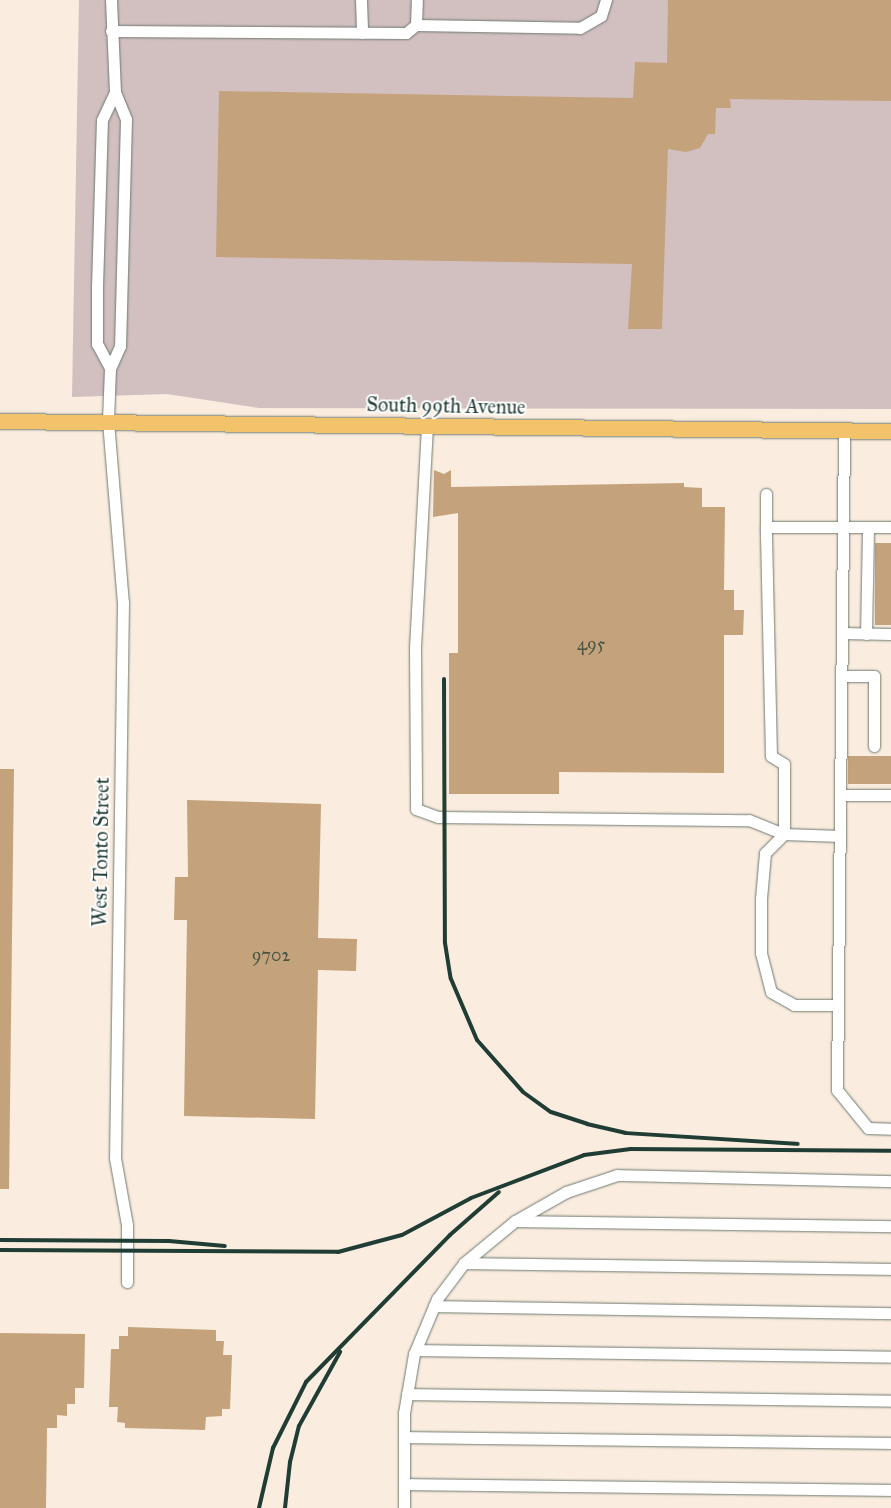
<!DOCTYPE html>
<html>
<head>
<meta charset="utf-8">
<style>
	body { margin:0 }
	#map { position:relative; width:891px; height:1508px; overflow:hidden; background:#faecde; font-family:"IM FELL Great Primer",serif }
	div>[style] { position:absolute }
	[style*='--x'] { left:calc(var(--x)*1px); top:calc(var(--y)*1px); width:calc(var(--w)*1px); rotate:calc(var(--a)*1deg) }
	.industrial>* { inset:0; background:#d2bfc0 }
	.building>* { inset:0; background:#c4a27b; transform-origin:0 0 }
	.roads { filter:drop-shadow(0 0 1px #6c7a70) drop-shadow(0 0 1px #6c7a70) }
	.minor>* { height:11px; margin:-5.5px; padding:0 5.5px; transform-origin:5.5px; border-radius:5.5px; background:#fff }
	.major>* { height:15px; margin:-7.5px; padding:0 7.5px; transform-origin:7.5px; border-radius:7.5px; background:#f2c36a }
	.rail>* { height:4px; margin:-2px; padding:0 2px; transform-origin:2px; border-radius:2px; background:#1f3d34 }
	span { translate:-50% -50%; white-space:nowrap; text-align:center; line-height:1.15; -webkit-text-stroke:4px #fff; paint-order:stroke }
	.number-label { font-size:18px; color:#485646 }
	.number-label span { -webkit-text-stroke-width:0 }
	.street-label { font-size:20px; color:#1f3d34 }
</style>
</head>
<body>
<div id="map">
	<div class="industrial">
		<div style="clip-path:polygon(79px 0,891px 0,891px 409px,259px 408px,167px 394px,72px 397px)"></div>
	</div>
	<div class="building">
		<div style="clip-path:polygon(668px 0,891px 0,891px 101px,730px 99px,731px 108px,716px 108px,715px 134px,708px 134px,700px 148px,686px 152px,668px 149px,662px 329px,628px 329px,632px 264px,216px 257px,219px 91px,633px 98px,635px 62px,667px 63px)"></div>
		<div style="clip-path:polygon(434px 470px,444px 474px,451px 470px,451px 487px,684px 483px,684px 487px,702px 488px,702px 507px,725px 507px,724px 590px,734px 590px,734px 610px,744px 610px,743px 635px,724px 635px,724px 773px,559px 772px,559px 794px,449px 794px,449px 653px,458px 653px,458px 513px,433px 517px)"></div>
		<div style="left:875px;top:543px;width:16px;height:82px"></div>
		<div style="left:848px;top:756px;width:43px;height:28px"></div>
		<div style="clip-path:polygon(0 769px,14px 769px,9px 1189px,0 1189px)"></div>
		<div style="clip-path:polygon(187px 800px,321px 804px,318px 938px,357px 939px,356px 971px,318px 970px,315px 1119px,184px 1116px,187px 920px,174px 920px,175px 877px,188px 877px)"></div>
		<div style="clip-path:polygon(128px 1327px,216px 1330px,216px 1341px,224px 1341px,223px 1355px,232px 1355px,230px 1409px,222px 1409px,222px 1416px,206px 1417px,205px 1430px,125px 1428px,125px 1423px,117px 1422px,118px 1407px,109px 1407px,111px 1349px,119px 1349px,119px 1336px,128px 1336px)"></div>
		<div style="clip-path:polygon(0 1333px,85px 1334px,84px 1388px,75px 1388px,75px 1404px,67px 1404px,67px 1416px,57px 1415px,57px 1428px,47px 1428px,46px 1508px,0 1508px)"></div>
	</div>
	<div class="roads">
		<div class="minor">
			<div style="--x:111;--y:0;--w:92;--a:87.5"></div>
			<div style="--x:115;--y:92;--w:29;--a:68"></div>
			<div style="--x:126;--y:119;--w:227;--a:91.5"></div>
			<div style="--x:120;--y:346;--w:24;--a:114"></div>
			<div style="--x:110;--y:368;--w:53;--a:92.2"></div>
			<div style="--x:108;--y:421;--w:182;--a:85.3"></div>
			<div style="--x:123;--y:602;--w:556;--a:90.82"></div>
			<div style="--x:115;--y:1158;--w:68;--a:79.8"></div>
			<div style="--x:127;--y:1225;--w:57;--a:90"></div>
			<div style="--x:361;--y:0;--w:33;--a:88"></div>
			<div style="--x:416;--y:25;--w:164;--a:1"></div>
			<div style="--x:580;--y:28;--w:24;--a:-30"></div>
			<div style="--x:601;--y:16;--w:17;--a:-73"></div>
			<div style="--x:111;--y:31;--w:295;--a:0.4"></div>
			<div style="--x:406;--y:33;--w:13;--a:-39"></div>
			<div style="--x:416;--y:25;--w:25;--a:-88"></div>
			<div style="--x:110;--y:368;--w:27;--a:-118"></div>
			<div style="--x:97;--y:344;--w:57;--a:-90"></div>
			<div style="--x:97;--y:287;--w:167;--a:-88.3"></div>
			<div style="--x:102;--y:120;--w:31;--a:-65"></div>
			<div style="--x:427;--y:426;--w:223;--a:93.1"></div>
			<div style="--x:415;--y:649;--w:160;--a:89.6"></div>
			<div style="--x:416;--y:809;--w:23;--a:20"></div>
			<div style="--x:438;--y:817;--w:311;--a:0.6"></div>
			<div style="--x:749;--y:820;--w:38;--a:22"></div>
			<div style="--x:784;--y:834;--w:27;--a:135"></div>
			<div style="--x:765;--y:853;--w:46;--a:95"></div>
			<div style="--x:761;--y:899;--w:54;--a:90"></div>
			<div style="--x:761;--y:953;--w:40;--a:75.6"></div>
			<div style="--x:771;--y:992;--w:26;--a:29"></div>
			<div style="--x:794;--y:1005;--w:44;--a:0"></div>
			<div style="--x:844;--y:431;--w:659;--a:90.61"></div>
			<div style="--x:837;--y:1090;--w:49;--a:50.8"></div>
			<div style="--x:868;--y:1128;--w:23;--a:2"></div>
			<div style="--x:766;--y:527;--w:33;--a:-90"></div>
			<div style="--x:842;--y:633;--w:49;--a:1.2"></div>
			<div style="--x:866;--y:634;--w:106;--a:-88.9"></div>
			<div style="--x:842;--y:676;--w:32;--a:0"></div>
			<div style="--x:874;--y:676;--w:70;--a:90"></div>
			<div style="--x:840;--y:795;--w:51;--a:0"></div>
			<div style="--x:840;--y:836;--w:56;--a:-178"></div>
			<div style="--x:784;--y:834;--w:70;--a:-90"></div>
			<div style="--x:784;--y:764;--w:15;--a:-148"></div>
			<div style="--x:771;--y:756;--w:229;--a:-91.3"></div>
			<div style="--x:766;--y:527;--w:125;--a:0"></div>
			<div style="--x:515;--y:1221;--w:376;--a:0.8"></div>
			<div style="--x:464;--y:1263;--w:427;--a:0.8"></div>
			<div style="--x:434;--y:1306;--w:457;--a:0.9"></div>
			<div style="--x:416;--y:1350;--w:475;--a:0.8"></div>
			<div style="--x:407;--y:1394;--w:484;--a:0.8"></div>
			<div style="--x:404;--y:1437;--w:487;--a:0.7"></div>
			<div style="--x:404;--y:1484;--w:487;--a:0.7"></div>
			<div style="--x:404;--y:1508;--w:95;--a:-90"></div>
			<div style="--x:404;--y:1413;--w:60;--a:-80.4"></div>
			<div style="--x:414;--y:1354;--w:60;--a:-67.3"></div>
			<div style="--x:437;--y:1299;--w:45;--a:-53.1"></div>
			<div style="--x:464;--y:1263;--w:66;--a:-39.5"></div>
			<div style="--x:515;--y:1221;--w:59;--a:-29.6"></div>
			<div style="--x:566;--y:1192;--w:54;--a:-18.4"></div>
			<div style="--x:617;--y:1175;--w:274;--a:1.3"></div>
		</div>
		<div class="major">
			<div style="--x:0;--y:421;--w:891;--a:0.64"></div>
		</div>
	</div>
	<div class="rail">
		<div style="--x:444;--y:679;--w:264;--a:89.8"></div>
		<div style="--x:445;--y:943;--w:36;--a:81"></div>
		<div style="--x:451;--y:979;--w:66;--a:66.9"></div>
		<div style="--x:477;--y:1040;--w:69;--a:48.5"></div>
		<div style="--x:523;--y:1092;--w:34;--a:36"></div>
		<div style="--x:551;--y:1112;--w:38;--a:18"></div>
		<div style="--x:587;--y:1124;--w:39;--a:13"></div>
		<div style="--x:625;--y:1133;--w:173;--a:3.6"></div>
		<div style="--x:0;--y:1240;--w:169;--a:0.3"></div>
		<div style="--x:169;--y:1241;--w:56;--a:5.1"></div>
		<div style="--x:0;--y:1250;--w:338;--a:0.3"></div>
		<div style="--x:338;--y:1252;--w:66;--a:-14.9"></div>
		<div style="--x:402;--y:1235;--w:78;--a:-28.2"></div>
		<div style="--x:471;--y:1198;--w:121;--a:-20.8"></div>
		<div style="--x:584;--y:1155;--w:47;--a:-7.3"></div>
		<div style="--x:631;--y:1149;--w:260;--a:0.4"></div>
		<div style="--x:259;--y:1508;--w:62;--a:-76.9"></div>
		<div style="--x:273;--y:1448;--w:74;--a:-63.4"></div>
		<div style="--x:306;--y:1382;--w:206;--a:-45.6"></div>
		<div style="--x:450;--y:1235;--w:65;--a:-41.3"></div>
		<div style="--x:285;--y:1508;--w:46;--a:-83.8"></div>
		<div style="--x:290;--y:1462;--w:37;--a:-76"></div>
		<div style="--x:299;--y:1426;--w:85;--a:-61"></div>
	</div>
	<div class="number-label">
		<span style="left:591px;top:644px">495</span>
		<span style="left:271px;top:955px">9702</span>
	</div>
	<div class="street-label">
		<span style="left:446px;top:406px;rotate:1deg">South 99th Avenue</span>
		<span style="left:101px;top:852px;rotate:-89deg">West Tonto Street</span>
	</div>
</div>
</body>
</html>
